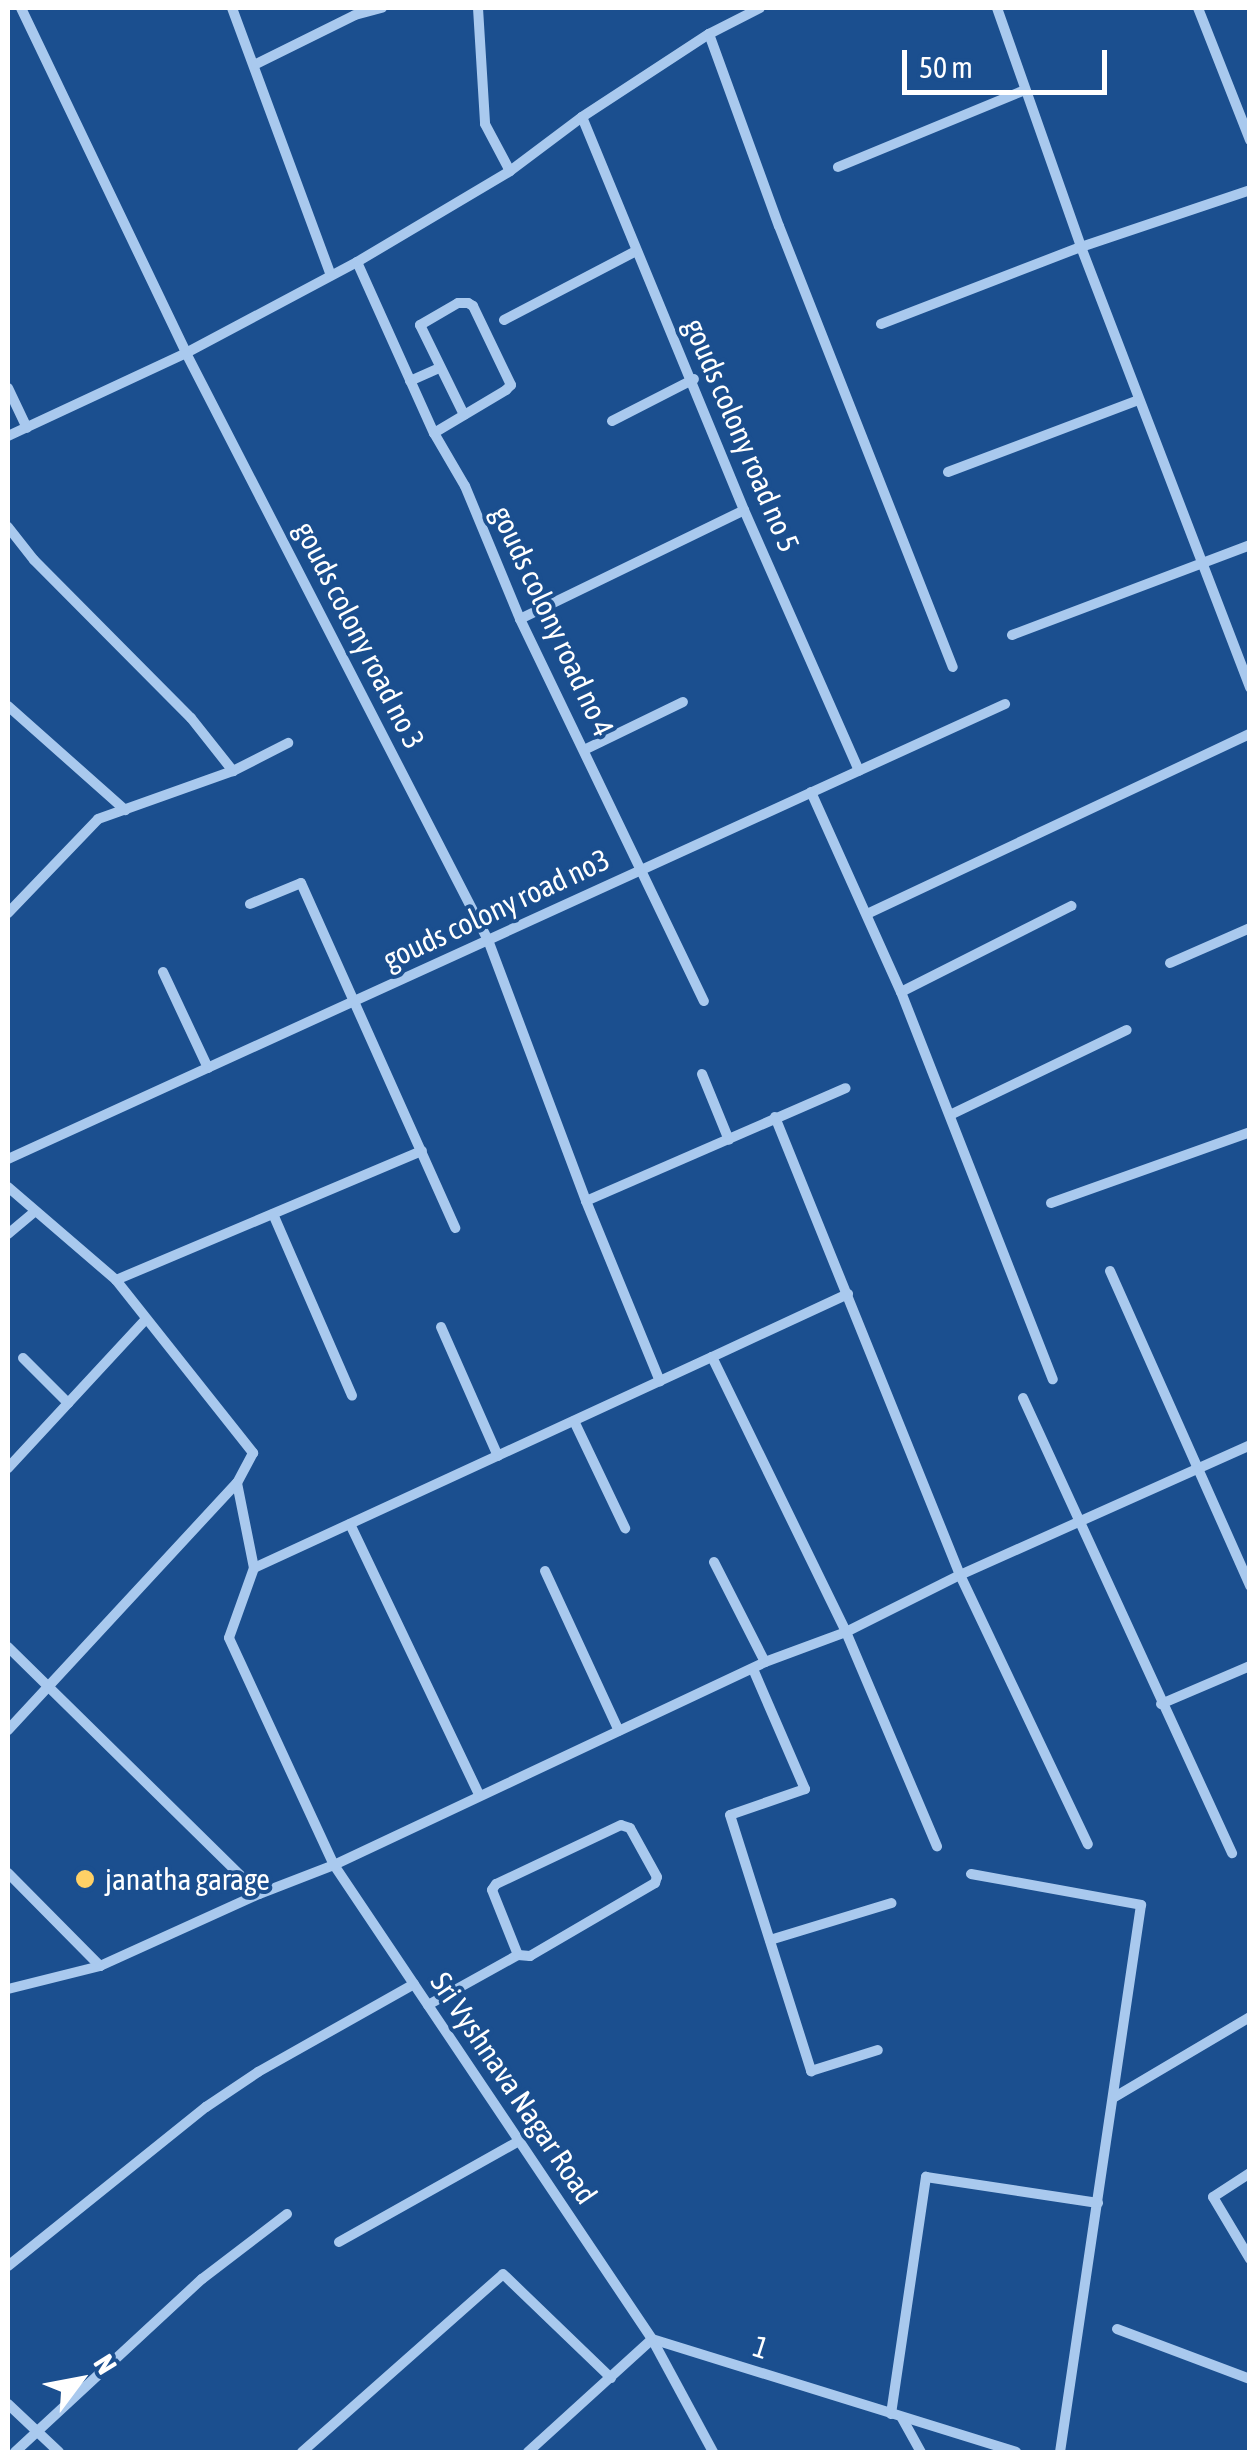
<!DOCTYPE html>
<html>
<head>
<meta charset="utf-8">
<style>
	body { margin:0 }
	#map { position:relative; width:1257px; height:2460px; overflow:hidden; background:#1b4f8f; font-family:"Asap Condensed",sans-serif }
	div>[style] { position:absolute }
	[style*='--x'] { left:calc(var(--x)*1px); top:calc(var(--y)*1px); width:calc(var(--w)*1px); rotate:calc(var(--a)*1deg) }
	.street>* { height:10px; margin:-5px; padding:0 5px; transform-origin:5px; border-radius:5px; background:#a9c9ee }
	.dots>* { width:28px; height:28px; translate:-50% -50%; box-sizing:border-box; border:5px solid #1b4f8f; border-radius:50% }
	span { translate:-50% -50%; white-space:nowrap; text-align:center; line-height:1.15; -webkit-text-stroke:8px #1b4f8f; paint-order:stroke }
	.street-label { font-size:30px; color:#fff }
	.poi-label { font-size:30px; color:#fff }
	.left { translate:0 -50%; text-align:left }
	.frame { position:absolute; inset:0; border:10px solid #fff; pointer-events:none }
	.north { position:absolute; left:30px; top:2330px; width:100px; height:100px; -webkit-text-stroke:8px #1b4f8f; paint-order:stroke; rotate:58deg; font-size:28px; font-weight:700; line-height:40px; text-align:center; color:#fff }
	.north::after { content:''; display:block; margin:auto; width:35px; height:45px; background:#fff; clip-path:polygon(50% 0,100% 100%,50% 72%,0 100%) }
	.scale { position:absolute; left:902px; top:50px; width:205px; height:45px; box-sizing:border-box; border:5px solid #fff; border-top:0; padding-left:12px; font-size:30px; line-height:35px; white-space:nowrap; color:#fff; -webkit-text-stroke:8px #1b4f8f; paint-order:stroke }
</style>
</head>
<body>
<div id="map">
	<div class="street">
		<div style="--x:21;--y:8;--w:382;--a:64.4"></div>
		<div style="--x:186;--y:353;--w:660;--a:62.78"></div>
		<div style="--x:488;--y:940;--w:279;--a:69.4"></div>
		<div style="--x:586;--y:1201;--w:195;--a:67.7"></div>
		<div style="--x:232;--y:8;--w:285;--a:69.7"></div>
		<div style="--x:478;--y:8;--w:116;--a:86.5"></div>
		<div style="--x:485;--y:124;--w:53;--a:62"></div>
		<div style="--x:997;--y:8;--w:253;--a:70.6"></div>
		<div style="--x:1081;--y:247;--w:472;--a:69"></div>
		<div style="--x:1198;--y:8;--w:142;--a:68.5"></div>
		<div style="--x:709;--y:34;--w:204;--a:70"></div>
		<div style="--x:779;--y:226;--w:474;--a:68.5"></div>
		<div style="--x:256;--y:64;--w:110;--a:-26.3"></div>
		<div style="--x:355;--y:15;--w:28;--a:-15"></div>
		<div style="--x:582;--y:117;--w:425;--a:67.6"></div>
		<div style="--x:744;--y:510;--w:285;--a:66.2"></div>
		<div style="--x:838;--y:167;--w:202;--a:-22.4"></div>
		<div style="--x:357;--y:262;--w:188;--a:65.8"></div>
		<div style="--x:434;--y:433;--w:61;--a:59.7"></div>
		<div style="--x:465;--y:486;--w:144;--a:67.5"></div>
		<div style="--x:520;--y:619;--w:424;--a:64.3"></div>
		<div style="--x:504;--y:320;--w:149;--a:-27.6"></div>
		<div style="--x:881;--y:324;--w:214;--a:-21.1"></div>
		<div style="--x:1081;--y:247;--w:178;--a:-18.6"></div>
		<div style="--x:410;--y:381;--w:32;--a:-24"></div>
		<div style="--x:8;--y:388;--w:44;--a:64.6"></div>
		<div style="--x:612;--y:421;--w:92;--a:-27.1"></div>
		<div style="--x:434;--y:433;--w:84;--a:-30.8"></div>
		<div style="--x:506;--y:390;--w:7;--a:-45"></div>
		<div style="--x:511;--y:385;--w:88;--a:-115.7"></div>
		<div style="--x:473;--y:306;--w:6;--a:-149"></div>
		<div style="--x:468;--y:303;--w:10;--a:180"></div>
		<div style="--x:458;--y:303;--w:44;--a:149.9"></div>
		<div style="--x:420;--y:325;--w:100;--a:63.9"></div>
		<div style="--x:8;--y:436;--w:196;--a:-25"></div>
		<div style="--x:186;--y:353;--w:194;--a:-28"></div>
		<div style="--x:357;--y:262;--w:178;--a:-30.7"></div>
		<div style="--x:510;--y:171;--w:90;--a:-36.9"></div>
		<div style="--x:582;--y:117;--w:152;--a:-33.2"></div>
		<div style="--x:709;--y:34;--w:57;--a:-27"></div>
		<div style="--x:948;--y:472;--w:204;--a:-20.7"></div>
		<div style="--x:8;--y:527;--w:42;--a:51.8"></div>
		<div style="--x:34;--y:560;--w:223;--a:45.2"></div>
		<div style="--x:191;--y:718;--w:68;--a:51.6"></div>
		<div style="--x:520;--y:619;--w:249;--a:-25.9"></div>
		<div style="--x:1012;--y:635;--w:254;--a:-20.7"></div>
		<div style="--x:8;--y:706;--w:157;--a:41.6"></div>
		<div style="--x:584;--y:750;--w:110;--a:-25.9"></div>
		<div style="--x:811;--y:792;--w:219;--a:65.8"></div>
		<div style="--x:901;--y:992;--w:416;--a:68.6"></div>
		<div style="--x:250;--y:904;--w:55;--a:-22.4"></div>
		<div style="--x:301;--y:883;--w:378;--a:65.9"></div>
		<div style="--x:8;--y:913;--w:130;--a:-46.2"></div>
		<div style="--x:98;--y:819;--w:143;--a:-19.6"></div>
		<div style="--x:233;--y:771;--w:62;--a:-27"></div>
		<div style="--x:867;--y:914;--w:423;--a:-25.2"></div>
		<div style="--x:1170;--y:963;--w:87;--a:-23.6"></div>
		<div style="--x:163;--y:972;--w:106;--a:64.9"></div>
		<div style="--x:901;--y:992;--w:191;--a:-26.8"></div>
		<div style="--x:702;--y:1074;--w:71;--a:67.8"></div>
		<div style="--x:950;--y:1115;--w:196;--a:-25.7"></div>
		<div style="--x:775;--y:1117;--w:494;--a:68"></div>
		<div style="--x:960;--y:1575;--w:298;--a:64.6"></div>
		<div style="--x:8;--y:1159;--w:1096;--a:-24.53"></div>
		<div style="--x:8;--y:1187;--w:143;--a:40.7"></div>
		<div style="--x:116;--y:1280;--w:221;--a:51.6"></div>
		<div style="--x:253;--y:1453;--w:34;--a:118"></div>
		<div style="--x:237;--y:1483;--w:87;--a:78.7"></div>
		<div style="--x:254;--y:1568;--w:74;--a:109.7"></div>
		<div style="--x:229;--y:1638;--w:250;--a:65.2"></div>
		<div style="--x:334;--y:1865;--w:571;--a:56.14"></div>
		<div style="--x:652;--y:2339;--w:128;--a:61.6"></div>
		<div style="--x:586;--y:1201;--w:283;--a:-23.5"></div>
		<div style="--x:1051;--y:1203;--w:211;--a:-19.6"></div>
		<div style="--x:273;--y:1214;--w:198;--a:66.5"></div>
		<div style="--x:8;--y:1234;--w:35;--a:-40"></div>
		<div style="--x:1110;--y:1271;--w:345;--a:66"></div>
		<div style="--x:116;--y:1280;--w:332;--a:-22.9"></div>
		<div style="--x:441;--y:1327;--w:141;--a:66.2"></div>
		<div style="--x:712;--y:1357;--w:150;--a:-24.9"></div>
		<div style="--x:23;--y:1358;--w:64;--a:45"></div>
		<div style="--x:1023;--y:1398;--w:501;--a:65.33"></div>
		<div style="--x:574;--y:1421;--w:119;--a:64.5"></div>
		<div style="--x:8;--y:1468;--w:203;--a:-47.2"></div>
		<div style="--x:350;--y:1524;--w:299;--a:64.5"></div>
		<div style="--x:714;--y:1562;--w:112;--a:63"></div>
		<div style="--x:254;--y:1568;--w:504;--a:-24.74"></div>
		<div style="--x:712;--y:1357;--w:306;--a:64"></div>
		<div style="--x:846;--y:1632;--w:233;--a:67"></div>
		<div style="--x:545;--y:1571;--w:176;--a:65.2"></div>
		<div style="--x:8;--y:1647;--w:352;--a:44.5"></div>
		<div style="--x:753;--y:1669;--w:131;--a:66.6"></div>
		<div style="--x:805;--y:1789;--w:79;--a:160.9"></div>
		<div style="--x:730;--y:1815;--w:269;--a:72.4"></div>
		<div style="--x:811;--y:2071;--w:70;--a:-17.4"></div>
		<div style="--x:1161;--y:1704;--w:97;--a:-23.1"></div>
		<div style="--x:8;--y:1730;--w:337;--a:-47.2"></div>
		<div style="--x:8;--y:1873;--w:131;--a:45.3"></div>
		<div style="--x:971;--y:1874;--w:173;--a:10.3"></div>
		<div style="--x:1141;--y:1905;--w:553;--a:98.42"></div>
		<div style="--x:770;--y:1940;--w:127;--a:-16.9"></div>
		<div style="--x:8;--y:1989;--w:95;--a:-14"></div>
		<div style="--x:100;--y:1966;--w:175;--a:-24.4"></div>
		<div style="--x:259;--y:1894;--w:80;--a:-21.1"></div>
		<div style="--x:334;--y:1865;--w:476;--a:-25.2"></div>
		<div style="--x:765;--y:1662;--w:86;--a:-20.3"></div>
		<div style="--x:846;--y:1632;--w:127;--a:-26.6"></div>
		<div style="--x:960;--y:1575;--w:318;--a:-24.1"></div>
		<div style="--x:428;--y:2005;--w:103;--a:-29.1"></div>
		<div style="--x:518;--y:1955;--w:12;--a:5"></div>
		<div style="--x:530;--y:1956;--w:145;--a:-30.3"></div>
		<div style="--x:655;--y:1883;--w:6;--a:-72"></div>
		<div style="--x:657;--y:1877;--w:56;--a:-118.9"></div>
		<div style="--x:630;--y:1828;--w:9;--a:-162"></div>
		<div style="--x:621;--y:1825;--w:138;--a:154.7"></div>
		<div style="--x:496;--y:1884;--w:7;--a:124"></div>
		<div style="--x:492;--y:1890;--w:70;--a:68.2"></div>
		<div style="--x:1113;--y:2098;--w:159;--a:-30.6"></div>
		<div style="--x:1250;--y:2173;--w:44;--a:147"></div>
		<div style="--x:1213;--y:2197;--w:72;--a:59.2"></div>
		<div style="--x:339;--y:2242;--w:206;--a:-29.3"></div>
		<div style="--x:8;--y:2266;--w:254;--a:-38.8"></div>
		<div style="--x:206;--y:2107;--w:63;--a:-33.9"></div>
		<div style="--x:258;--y:2072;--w:179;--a:-29.4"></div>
		<div style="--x:1117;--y:2329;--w:142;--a:20.6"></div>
		<div style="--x:652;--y:2339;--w:381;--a:17.2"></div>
		<div style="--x:8;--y:2404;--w:70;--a:43.3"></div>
		<div style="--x:891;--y:2414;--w:240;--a:-81.6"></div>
		<div style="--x:926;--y:2177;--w:174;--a:8.6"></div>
		<div style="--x:902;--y:2418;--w:39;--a:61"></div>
		<div style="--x:15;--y:2452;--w:255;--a:-42.8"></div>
		<div style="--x:202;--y:2279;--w:107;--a:-37.4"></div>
		<div style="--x:302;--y:2452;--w:268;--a:-41.5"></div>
		<div style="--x:503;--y:2274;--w:150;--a:43.9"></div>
		<div style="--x:528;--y:2452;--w:168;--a:-42.3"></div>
	</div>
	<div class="dots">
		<div style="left:85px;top:1879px;background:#ffd166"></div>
	</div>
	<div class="street-label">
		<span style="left:742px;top:435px;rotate:67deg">gouds colony road no 5</span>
		<span style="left:553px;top:621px;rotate:65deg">gouds colony road no 4</span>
		<span style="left:360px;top:635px;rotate:63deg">gouds colony road no 3</span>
		<span style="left:496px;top:909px;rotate:-25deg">gouds colony road no3</span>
		<span style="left:514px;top:2088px;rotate:56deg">Sri Vyshnava Nagar Road</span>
		<span style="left:761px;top:2347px;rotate:18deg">1</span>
	</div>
	<div class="poi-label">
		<span class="left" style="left:105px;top:1879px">janatha garage</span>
	</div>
	<div class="frame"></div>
	<div class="north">N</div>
	<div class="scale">50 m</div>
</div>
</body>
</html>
